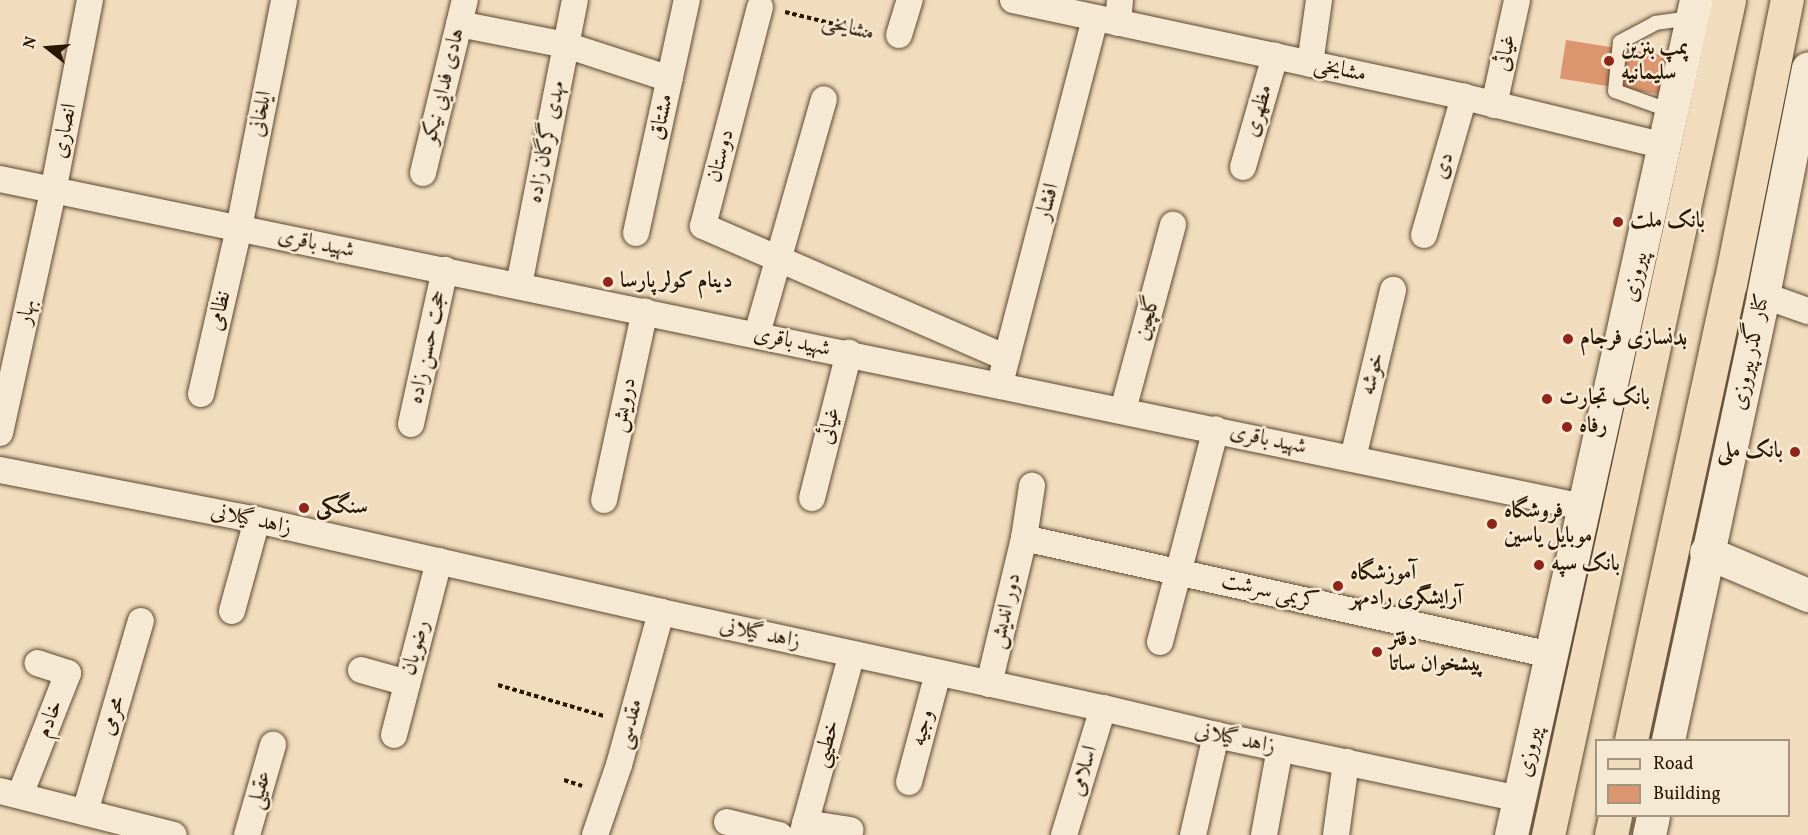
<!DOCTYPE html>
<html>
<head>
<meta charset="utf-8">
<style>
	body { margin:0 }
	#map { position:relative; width:1808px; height:835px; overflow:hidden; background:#f1ddbd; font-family:Vollkorn,Amiri,serif }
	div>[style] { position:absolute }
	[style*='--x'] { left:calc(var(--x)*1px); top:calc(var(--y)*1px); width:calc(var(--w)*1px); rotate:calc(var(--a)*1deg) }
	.building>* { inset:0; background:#dc966f; transform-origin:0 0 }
	.path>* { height:4px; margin-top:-2px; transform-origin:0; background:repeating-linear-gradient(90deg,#2a1701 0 4.5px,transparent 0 7.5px) }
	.roads { filter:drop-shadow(0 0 2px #5c4830) drop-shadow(0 0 2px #5c4830) }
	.lane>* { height:14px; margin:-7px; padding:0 7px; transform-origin:7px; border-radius:7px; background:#f6e9d4 }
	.street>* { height:26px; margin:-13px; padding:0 13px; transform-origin:13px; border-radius:13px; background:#f6e9d4 }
	.secondary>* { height:33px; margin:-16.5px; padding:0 16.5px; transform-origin:16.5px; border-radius:16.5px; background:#f6e9d4 }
	.primary>* { height:33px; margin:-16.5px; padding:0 16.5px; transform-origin:16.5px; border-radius:16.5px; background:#f1ddbd }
	.dots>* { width:16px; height:16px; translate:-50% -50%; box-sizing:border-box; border:3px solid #f6e9d4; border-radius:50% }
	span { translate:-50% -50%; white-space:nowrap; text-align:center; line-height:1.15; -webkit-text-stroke:5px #f6e9d4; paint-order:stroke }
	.street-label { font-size:22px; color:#2a1701 }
	.poi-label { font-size:22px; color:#2a1701; font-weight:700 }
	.left { translate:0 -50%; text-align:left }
	.right { translate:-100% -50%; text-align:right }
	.legend { position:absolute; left:1595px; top:739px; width:195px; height:78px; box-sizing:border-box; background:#f6e9d4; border:2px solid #a49580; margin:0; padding:8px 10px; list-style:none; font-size:18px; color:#2a1701 }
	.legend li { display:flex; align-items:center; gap:12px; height:30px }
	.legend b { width:30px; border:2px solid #a49580 }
	.north { position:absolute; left:18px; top:18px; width:60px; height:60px; -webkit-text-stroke:4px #f6e9d4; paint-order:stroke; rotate:287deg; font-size:16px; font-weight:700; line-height:24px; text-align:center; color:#2a1701 }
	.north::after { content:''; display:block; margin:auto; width:21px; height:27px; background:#2a1701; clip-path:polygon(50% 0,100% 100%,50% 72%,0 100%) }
</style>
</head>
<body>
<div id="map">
	<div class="building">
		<div style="left:1566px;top:40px;width:110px;height:39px;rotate:9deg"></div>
	</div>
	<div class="path">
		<div style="--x:785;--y:12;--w:89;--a:13.7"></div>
		<div style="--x:498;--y:685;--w:110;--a:16.3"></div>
		<div style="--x:564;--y:780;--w:19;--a:18"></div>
	</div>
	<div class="roads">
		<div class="lane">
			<div style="--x:1671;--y:111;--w:59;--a:-160.3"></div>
			<div style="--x:1615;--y:91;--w:49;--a:-84.2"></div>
			<div style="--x:1620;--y:42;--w:40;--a:-28"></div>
			<div style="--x:1655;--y:23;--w:36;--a:-8"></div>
		</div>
		<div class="street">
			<div style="--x:1013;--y:0;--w:461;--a:12.1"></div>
			<div style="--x:1464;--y:97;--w:207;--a:13.7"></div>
			<div style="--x:760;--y:7;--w:226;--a:104.6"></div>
			<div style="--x:703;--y:226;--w:331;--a:23.5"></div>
			<div style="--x:1118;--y:23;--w:23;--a:-85"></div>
			<div style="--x:459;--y:24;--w:109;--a:11.1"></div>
			<div style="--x:566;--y:45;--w:109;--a:18.1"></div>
			<div style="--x:899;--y:35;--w:37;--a:-73"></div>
			<div style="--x:1310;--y:64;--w:65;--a:-82"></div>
			<div style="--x:1494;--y:105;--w:107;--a:-77.6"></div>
			<div style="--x:1243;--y:167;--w:116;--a:-73.9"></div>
			<div style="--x:423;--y:173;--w:178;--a:-76.4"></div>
			<div style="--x:0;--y:179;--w:1618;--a:11.7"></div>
			<div style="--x:636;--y:233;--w:239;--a:-77.7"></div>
			<div style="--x:1424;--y:235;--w:144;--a:-73.8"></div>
			<div style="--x:519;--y:285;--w:290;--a:-78.9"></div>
			<div style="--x:1763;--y:295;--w:48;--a:19.6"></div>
			<div style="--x:757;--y:334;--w:244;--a:-74.1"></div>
			<div style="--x:1003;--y:372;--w:365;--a:-75.4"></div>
			<div style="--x:201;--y:394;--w:170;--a:-77.1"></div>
			<div style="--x:239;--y:228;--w:232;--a:-78.8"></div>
			<div style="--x:1123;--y:410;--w:192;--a:-74.9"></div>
			<div style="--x:411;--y:424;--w:158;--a:-77.6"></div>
			<div style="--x:0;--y:433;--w:247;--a:-77.6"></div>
			<div style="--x:53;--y:192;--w:196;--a:-79.1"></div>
			<div style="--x:1353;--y:458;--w:173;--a:-76.6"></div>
			<div style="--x:0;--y:470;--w:262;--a:11"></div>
			<div style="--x:257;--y:520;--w:414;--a:12.8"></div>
			<div style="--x:661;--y:612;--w:452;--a:12.3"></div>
			<div style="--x:1103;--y:708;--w:116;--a:13.4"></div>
			<div style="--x:1216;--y:735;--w:311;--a:11.9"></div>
			<div style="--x:812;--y:498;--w:150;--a:-75.7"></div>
			<div style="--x:604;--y:500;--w:193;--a:-77.8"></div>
			<div style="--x:1024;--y:538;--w:540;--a:12.52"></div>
			<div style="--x:232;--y:611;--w:94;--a:-74.6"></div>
			<div style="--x:1160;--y:642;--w:220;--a:-75.3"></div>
			<div style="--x:361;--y:670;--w:48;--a:15.8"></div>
			<div style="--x:989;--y:684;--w:150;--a:-76.5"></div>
			<div style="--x:1024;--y:538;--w:53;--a:-81.3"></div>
			<div style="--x:394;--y:735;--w:180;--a:-75.5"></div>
			<div style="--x:909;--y:782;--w:113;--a:-75.1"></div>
			<div style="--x:0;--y:791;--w:179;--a:14.2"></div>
			<div style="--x:20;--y:795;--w:131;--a:-68.5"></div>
			<div style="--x:68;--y:673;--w:32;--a:-162"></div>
			<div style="--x:85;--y:812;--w:199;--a:-73.7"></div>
			<div style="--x:727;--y:822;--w:54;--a:14"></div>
			<div style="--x:805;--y:823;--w:46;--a:8.8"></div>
			<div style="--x:247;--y:835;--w:94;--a:-73.9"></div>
			<div style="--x:595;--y:835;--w:74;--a:-71.1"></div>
			<div style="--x:619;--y:765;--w:159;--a:-74.6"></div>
			<div style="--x:802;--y:835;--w:188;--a:-74.6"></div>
			<div style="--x:1064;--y:835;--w:133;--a:-72.9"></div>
			<div style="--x:1193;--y:835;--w:103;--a:-77"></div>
			<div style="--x:1264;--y:835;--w:87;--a:-79.5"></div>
			<div style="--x:1336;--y:835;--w:74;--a:-82.2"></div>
		</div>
		<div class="secondary">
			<div style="--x:1706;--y:552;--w:111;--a:22.9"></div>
			<div style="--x:1668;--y:740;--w:455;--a:-77.9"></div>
			<div style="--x:1763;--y:295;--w:231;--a:-78.8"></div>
			<div style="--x:1511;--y:835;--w:855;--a:-77.51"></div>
			<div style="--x:1649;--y:835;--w:19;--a:-78"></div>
		</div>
		<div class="primary">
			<div style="--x:1631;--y:740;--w:467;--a:-77.8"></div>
			<div style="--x:1730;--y:284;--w:290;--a:-78.7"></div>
			<div style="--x:1548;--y:835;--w:854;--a:-77.77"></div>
			<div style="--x:1611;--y:835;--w:19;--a:-78"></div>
		</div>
	</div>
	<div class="dots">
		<div style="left:1609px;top:61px;background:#8f2418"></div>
		<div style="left:1618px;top:222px;background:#8f2418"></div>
		<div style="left:608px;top:282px;background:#8f2418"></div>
		<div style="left:1568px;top:339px;background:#8f2418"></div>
		<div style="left:1547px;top:399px;background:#8f2418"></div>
		<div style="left:1567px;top:427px;background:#8f2418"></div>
		<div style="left:1795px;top:452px;background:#8f2418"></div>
		<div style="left:304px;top:508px;background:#8f2418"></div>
		<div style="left:1492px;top:524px;background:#8f2418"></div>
		<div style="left:1539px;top:565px;background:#8f2418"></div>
		<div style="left:1338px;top:586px;background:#8f2418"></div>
		<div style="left:1377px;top:652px;background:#8f2418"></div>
	</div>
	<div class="street-label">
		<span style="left:848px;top:28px;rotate:14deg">مشایخی</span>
		<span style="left:1506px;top:53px;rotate:-78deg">غیاثی</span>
		<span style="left:1340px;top:70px;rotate:12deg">مشایخی</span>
		<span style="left:444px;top:86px;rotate:-76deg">هادی فدایی نیکو</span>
		<span style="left:1259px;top:111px;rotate:-74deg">مظهری</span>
		<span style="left:261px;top:114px;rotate:-79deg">ایلخانی</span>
		<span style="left:662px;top:117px;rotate:-78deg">مشتاق</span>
		<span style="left:65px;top:131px;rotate:-79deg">انصاری</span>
		<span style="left:547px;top:142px;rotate:-79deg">مهدی گرگان زاده</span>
		<span style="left:721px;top:156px;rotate:-75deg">دوستان</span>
		<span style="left:1444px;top:166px;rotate:-74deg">دی</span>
		<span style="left:1048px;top:202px;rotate:-75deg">افشار</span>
		<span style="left:316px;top:244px;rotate:11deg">شهید باقری</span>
		<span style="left:1636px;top:277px;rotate:-77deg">پیروزی</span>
		<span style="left:220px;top:311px;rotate:-77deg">نظامی</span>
		<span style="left:27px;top:312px;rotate:-78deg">بهار</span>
		<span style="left:1148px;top:318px;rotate:-75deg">گلچین</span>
		<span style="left:792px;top:342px;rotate:12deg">شهید باقری</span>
		<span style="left:428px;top:347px;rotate:-78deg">حجت حسن زاده</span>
		<span style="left:1751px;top:352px;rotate:-78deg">کنار گذر پیروزی</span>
		<span style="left:1373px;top:374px;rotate:-76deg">خوشه</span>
		<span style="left:624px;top:405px;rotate:-78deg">درویش</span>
		<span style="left:830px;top:426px;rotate:-76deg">غیائی</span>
		<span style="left:1268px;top:440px;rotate:12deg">شهید باقری</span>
		<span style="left:251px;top:520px;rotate:12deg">زاهد گیلانی</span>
		<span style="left:1270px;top:592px;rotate:13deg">کریمی سرشت</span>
		<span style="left:1006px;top:611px;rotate:-77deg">دور اندیش</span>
		<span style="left:760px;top:634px;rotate:12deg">زاهد گیلانی</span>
		<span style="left:416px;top:648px;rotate:-75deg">رضویان</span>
		<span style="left:113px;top:716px;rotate:-73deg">محرمی</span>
		<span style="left:50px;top:719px;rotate:-69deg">خادم</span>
		<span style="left:630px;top:724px;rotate:-75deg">مقدسی</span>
		<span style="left:923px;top:728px;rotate:-75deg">وجیه</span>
		<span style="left:1235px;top:739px;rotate:12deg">زاهد گیلانی</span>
		<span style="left:827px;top:744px;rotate:-74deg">خطیبی</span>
		<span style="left:1530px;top:752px;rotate:-78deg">پیروزی</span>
		<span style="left:1084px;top:771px;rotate:-73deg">اسلامی</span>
		<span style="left:260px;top:790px;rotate:-74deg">عقیلی</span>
	</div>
	<div class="poi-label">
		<span class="left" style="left:1621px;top:61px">پمپ بنزین<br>سلیمانیه</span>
		<span class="left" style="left:1630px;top:222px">بانک ملت</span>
		<span class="left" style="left:620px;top:282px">دینام کولر پارسا</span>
		<span class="left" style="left:1580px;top:339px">بدنسازی فرجام</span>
		<span class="left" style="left:1559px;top:399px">بانک تجارت</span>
		<span class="left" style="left:1579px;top:427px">رفاه</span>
		<span class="right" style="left:1783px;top:452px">بانک ملی</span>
		<span class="left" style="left:316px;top:508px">سنگکی</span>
		<span class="left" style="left:1504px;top:524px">فروشگاه<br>موبایل یاسین</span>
		<span class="left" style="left:1551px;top:565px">بانک سپه</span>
		<span class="left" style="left:1350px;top:586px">آموزشگاه<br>آرایشگری رادمهر</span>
		<span class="left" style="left:1389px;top:652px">دفتر<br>پیشخوان ساتا</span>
	</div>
	<ul class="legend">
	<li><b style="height:8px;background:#f1ddbd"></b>Road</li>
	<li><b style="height:16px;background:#dc966f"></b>Building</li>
	</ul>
	<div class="north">N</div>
</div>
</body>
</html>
